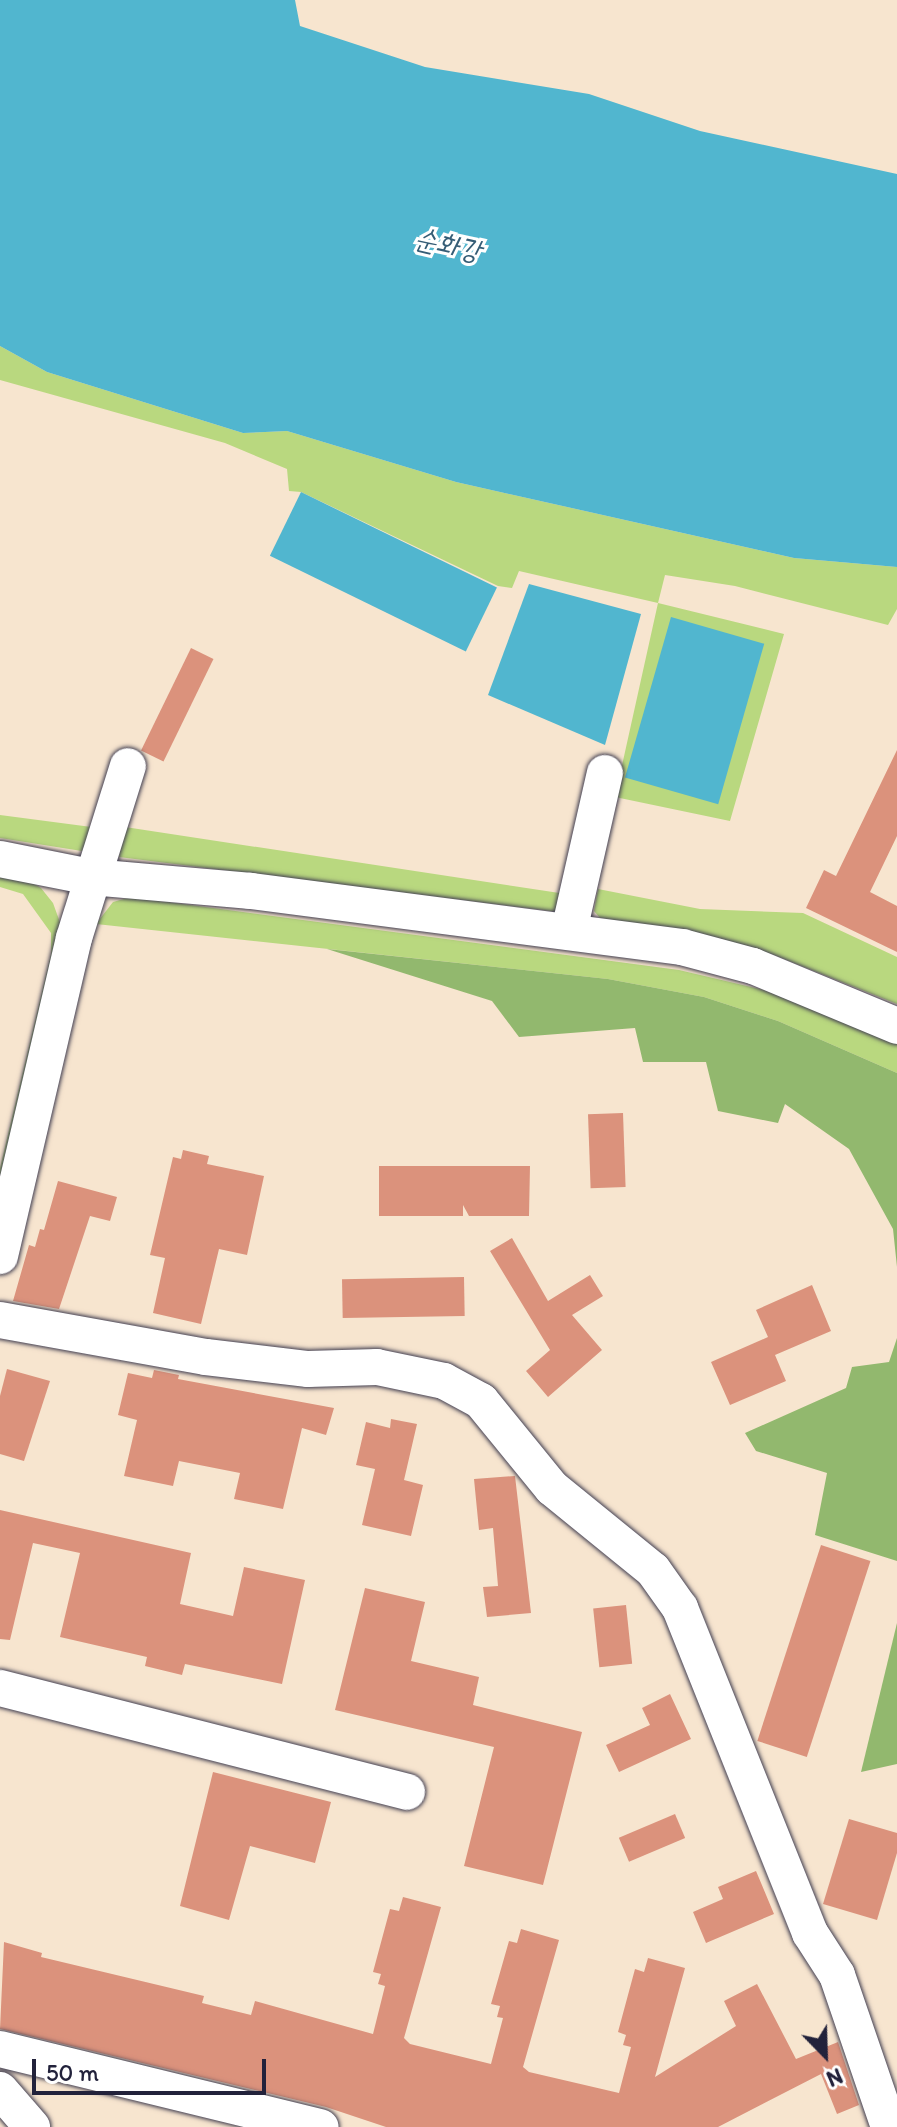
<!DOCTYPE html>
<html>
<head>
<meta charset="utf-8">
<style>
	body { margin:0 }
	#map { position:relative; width:897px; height:2127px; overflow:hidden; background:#f7e5cf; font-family:Itim,"Poor Story",sans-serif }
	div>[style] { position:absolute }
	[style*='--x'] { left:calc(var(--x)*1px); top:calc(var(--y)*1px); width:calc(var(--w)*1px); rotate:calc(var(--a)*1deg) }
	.green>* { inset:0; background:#b9d87f }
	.forest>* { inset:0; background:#92b86e }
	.water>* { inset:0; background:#51b6cf; transform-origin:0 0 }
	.building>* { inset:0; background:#db927c; transform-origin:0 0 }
	.roads { filter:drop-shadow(0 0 2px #423f51) drop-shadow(0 0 2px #423f51) }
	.minor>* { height:36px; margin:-18px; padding:0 18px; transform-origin:18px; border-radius:18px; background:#fff }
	span { translate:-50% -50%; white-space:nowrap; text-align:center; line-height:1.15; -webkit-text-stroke:6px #fff; paint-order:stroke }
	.water-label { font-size:28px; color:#355d76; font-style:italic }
	.north { position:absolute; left:785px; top:2015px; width:80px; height:80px; -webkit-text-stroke:6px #fff; paint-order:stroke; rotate:157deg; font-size:22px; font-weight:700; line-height:32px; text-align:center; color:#22223b }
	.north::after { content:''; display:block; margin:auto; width:28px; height:36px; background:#22223b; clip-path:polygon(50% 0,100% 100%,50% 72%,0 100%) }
	.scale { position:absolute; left:32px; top:2059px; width:234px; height:36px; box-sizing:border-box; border:4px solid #22223b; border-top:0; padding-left:10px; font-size:24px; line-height:28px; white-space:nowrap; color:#22223b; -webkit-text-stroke:6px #fff; paint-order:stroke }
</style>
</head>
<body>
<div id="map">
	<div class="green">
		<div style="clip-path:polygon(0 346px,47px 372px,243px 433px,287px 431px,456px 482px,794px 558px,897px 567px,897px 609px,888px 625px,735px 586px,665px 575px,658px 603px,784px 634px,730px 821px,615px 797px,658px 603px,519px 571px,512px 588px,498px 586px,301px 492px,289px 491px,287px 469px,225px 443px,0 380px)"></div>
		<div style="clip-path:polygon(0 815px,99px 828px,88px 852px,0 838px)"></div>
		<div style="clip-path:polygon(125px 827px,566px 894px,559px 912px,119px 857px)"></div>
		<div style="clip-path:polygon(0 871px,19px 875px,41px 888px,53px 903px,66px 939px,9px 1176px,0 1174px,0 1168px,51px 954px,51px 933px,23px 894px,0 887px)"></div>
		<div style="clip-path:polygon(598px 889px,700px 909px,803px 913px,897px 957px,897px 1004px,774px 955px,703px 935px,600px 918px,594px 911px)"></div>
		<div style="clip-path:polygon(131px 897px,679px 970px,764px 990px,897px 1043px,897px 1073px,778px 1021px,704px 997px,608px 979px,96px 924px,113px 902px)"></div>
	</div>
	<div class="forest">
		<div style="clip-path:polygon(327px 949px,608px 979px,704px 997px,778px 1021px,897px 1073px,897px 1267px,893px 1229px,849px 1149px,785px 1104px,778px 1123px,718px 1111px,706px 1062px,643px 1062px,635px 1028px,519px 1037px,492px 1001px)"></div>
		<div style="clip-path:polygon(897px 1338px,897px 1561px,815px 1535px,827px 1473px,756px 1451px,745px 1433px,846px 1388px,852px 1367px,889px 1362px)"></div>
		<div style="clip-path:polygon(897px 1623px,897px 1764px,861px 1772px)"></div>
	</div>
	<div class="water">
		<div style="clip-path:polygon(0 0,295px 0,300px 26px,425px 67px,589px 94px,700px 131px,897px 174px,897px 567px,794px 558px,456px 482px,287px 431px,243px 433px,47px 372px,0 346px)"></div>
		<div style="left:301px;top:492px;width:218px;height:71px;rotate:26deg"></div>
		<div style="clip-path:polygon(529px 584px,641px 614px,605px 745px,488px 695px)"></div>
		<div style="left:671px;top:617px;width:97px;height:167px;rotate:16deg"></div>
	</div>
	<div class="building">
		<div style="left:191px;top:648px;width:25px;height:114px;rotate:26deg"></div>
		<div style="clip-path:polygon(897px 750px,897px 836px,870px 892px,897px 906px,897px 952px,806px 908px,824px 870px,836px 876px)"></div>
		<div style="left:623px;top:1113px;width:74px;height:35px;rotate:88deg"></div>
		<div style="clip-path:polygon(183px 1150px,209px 1156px,207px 1164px,264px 1176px,247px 1255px,219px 1249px,201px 1324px,153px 1313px,165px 1258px,150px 1255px,173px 1157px,181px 1159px)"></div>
		<div style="clip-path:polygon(379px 1166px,530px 1166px,529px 1216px,469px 1216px,463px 1205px,463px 1216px,379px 1216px)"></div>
		<div style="clip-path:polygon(58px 1181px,117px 1197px,110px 1221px,90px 1216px,59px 1309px,13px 1301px,29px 1245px,35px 1247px,40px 1229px,44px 1230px)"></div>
		<div style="clip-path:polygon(512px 1238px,548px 1301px,590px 1275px,603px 1296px,572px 1315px,602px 1350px,548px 1397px,526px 1371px,550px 1350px,490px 1251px)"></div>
		<div style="left:464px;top:1277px;width:39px;height:122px;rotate:89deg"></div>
		<div style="clip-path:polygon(812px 1285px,831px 1331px,775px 1355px,786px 1381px,730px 1405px,711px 1362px,768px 1337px,756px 1310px)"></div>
		<div style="clip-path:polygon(7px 1369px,50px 1381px,24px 1461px,0 1454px,0 1396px)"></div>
		<div style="clip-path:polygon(154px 1370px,179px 1375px,178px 1379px,334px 1408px,326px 1435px,302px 1428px,283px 1509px,234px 1499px,240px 1473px,179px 1461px,173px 1486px,124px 1476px,137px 1420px,118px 1415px,128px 1373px,152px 1378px)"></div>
		<div style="clip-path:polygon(391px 1419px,417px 1424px,404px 1480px,423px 1485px,411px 1536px,362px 1525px,375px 1469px,356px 1465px,366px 1422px,390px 1428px)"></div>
		<div style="clip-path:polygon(515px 1476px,531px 1613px,487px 1617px,483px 1587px,498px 1586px,493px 1528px,479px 1530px,474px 1479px)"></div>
		<div style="clip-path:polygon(0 1510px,191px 1553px,180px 1604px,233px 1616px,244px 1567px,305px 1580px,282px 1684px,185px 1664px,182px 1675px,145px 1666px,147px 1657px,60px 1637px,80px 1553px,33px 1543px,10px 1640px,0 1639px)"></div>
		<div style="left:821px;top:1545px;width:52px;height:206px;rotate:18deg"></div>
		<div style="clip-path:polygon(365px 1588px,425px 1602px,411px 1661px,479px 1677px,473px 1705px,582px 1732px,543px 1885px,464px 1866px,494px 1747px,335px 1710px)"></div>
		<div style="left:626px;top:1605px;width:59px;height:33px;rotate:84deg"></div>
		<div style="clip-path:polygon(670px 1694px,691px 1739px,619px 1772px,606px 1745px,650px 1725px,642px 1708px)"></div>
		<div style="clip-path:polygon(213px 1772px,331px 1802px,315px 1863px,250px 1846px,229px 1920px,180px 1906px)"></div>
		<div style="left:675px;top:1814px;width:26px;height:61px;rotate:67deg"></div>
		<div style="clip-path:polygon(849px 1819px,897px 1833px,897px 1853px,877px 1920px,823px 1904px)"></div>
		<div style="clip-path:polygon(756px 1871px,774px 1914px,706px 1943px,693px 1912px,723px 1899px,718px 1887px)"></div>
		<div style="clip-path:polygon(403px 1897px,441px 1907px,404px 2038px,410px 2044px,491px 2064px,503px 2018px,497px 2017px,500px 2006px,491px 2004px,509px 1941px,517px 1943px,521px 1929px,559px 1940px,523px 2067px,529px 2072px,619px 2093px,631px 2047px,623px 2045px,626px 2035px,618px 2032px,635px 1969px,644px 1972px,648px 1958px,685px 1968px,655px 2077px,736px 2026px,724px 2001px,757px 1984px,796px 2059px,838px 2042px,859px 2105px,837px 2114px,821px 2074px,718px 2127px,386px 2127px,326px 2107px,0 2029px,4px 1942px,42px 1953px,41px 1957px,204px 1996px,202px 2003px,251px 2015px,255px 2001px,373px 2034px,385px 1986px,378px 1984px,381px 1974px,373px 1972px,390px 1909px,399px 1911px)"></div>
	</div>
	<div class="roads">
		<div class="minor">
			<div style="--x:0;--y:859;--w:93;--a:11.2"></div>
			<div style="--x:91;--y:877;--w:161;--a:5"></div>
			<div style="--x:251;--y:891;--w:435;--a:7.4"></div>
			<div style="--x:682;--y:947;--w:73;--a:15"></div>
			<div style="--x:753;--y:966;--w:156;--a:22.6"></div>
			<div style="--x:569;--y:931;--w:162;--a:-77.2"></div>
			<div style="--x:0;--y:1256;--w:326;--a:-76.9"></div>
			<div style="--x:74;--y:938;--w:180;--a:-72.6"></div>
			<div style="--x:0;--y:1320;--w:209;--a:10.2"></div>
			<div style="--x:206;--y:1357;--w:103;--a:6.7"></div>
			<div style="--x:308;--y:1369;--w:69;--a:-1.7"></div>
			<div style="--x:377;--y:1367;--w:68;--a:11.8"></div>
			<div style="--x:444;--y:1381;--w:42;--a:28.4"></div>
			<div style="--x:481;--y:1401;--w:112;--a:50.8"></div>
			<div style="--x:552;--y:1488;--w:130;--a:39.1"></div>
			<div style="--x:653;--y:1570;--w:47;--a:54.6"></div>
			<div style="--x:680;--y:1608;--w:350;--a:68.2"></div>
			<div style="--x:810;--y:1933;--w:50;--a:57.3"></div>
			<div style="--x:837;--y:1975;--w:161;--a:71.1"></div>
			<div style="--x:0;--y:1688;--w:420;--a:14.3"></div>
			<div style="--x:0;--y:2049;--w:330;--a:13.7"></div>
			<div style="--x:0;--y:2090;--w:49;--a:49.1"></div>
		</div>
	</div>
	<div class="water-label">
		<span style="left:448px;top:244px;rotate:12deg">순화강</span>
	</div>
	<div class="north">N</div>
	<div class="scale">50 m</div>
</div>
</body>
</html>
